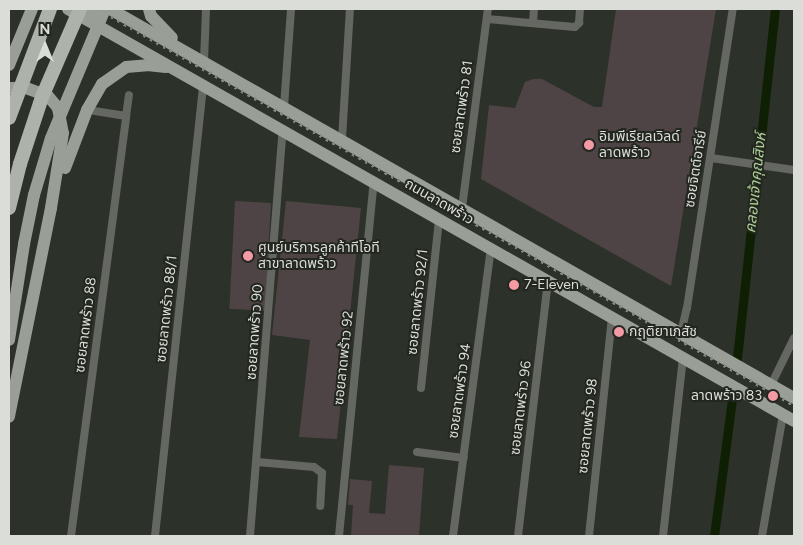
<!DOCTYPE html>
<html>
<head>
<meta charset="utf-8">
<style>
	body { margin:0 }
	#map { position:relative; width:803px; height:545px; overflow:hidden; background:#2c3129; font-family:Figtree,"Noto Sans Thai",sans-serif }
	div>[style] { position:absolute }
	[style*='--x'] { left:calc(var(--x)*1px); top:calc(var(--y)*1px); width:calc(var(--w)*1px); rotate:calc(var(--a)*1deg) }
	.canal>* { height:9px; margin:-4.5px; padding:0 4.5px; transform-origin:4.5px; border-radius:4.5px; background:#0f1f03 }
	.building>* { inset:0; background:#4f4445; transform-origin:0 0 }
	.minor>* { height:8px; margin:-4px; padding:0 4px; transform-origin:4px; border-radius:4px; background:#656763 }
	.primary>* { height:12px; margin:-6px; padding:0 6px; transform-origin:6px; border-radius:6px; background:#999e96 }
	.rail>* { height:2.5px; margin-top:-1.25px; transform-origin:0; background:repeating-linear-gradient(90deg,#848882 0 2.5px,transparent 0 7.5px) }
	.primary-bridge>* { height:12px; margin:-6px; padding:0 6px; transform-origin:6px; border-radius:6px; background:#999e96 }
	.motorway-bridge>* { height:14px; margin:-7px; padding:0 7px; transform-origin:7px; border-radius:7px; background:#adb3aa }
	.dots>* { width:14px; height:14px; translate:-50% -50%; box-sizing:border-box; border:2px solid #232720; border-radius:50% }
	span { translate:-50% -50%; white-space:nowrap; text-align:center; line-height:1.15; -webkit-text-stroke:4px #232720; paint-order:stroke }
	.street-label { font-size:14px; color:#daddd8 }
	.poi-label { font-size:14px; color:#daddd8 }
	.left { translate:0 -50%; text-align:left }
	.right { translate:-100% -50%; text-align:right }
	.water-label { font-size:15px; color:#adcf96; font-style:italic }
	.frame { position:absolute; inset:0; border:10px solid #daddd8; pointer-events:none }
	.north { position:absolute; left:20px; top:20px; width:50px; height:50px; -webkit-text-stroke:4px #232720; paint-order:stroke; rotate:0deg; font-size:14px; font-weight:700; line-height:20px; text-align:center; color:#daddd8 }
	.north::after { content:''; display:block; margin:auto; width:18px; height:22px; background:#daddd8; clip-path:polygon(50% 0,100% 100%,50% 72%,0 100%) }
</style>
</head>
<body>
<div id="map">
	<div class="canal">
		<div style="--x:737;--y:358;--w:351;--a:-83.8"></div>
		<div style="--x:714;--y:536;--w:137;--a:-82.5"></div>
	</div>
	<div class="building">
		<div style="clip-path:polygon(616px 9px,716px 9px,671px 286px,481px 179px,489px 105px,515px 108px,525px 82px,533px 79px,542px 79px,594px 107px,602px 107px)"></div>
		<div style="left:235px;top:201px;width:36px;height:108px;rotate:3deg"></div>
		<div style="clip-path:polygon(286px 201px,361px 208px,337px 439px,299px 437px,310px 340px,272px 335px)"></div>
		<div style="clip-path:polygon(389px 465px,424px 468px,419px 536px,351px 536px,353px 505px,348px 505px,350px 479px,372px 481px,369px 513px,385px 514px)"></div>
	</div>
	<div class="minor">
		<div style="--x:487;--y:19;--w:88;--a:5.2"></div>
		<div style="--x:575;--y:27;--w:6;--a:-45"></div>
		<div style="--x:579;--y:23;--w:14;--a:-86"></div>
		<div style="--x:533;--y:23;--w:14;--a:-86"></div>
		<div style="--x:204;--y:61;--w:52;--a:-87.8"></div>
		<div style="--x:284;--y:107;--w:98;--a:-85.9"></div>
		<div style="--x:126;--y:116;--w:21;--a:-82"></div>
		<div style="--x:342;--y:139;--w:130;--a:-86.5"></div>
		<div style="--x:711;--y:158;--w:84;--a:8.2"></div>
		<div style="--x:462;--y:208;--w:201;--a:-82.6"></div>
		<div style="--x:681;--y:333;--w:26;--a:-77"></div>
		<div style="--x:687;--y:308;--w:303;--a:-81.3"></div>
		<div style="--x:771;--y:385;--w:52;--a:-63.9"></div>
		<div style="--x:421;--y:388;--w:170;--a:-83.9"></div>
		<div style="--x:417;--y:452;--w:47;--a:7.3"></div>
		<div style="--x:257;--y:462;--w:57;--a:5"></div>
		<div style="--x:314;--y:467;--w:10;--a:37"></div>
		<div style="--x:322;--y:473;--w:33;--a:93"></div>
		<div style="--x:71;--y:536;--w:424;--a:-82.5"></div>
		<div style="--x:126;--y:116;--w:39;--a:-171"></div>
		<div style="--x:155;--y:536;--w:454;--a:-83.9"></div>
		<div style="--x:250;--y:536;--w:407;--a:-85.4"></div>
		<div style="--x:339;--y:536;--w:357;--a:-84.4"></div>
		<div style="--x:453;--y:536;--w:290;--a:-82.5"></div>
		<div style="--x:518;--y:536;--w:256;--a:-83.3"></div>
		<div style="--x:589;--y:536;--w:219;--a:-84"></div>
		<div style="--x:663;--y:536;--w:179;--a:-83.6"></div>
		<div style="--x:762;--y:536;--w:123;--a:-80.2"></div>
	</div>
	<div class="primary">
		<div style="--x:68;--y:9;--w:835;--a:29.57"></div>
		<div style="--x:110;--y:9;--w:787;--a:29.63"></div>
		<div style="--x:149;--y:9;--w:7;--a:74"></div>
		<div style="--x:151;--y:16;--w:30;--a:46"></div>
		<div style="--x:88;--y:20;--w:13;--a:-61"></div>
		<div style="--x:9;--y:65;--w:61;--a:-67.7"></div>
		<div style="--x:9;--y:88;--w:17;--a:0"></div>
		<div style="--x:26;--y:88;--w:23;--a:20"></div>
		<div style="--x:48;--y:96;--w:16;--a:50"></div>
		<div style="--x:58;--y:108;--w:25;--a:79"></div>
		<div style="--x:63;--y:133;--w:76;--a:99.1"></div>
		<div style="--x:51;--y:208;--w:213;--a:101.4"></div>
		<div style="--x:65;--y:168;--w:62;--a:-69.2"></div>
		<div style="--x:87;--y:110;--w:30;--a:-60"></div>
		<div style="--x:102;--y:84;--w:29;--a:-35"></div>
		<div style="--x:126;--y:67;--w:21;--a:-5"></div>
		<div style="--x:147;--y:65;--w:19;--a:6"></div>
		<div style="--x:9;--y:340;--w:97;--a:-81.1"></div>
	</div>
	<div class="rail">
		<div style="--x:98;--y:9;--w:801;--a:29.64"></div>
	</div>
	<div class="primary-bridge">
		<div style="--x:24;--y:244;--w:50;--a:-78.5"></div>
		<div style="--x:34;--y:195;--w:59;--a:-73.4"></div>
		<div style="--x:51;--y:138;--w:140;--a:-67.3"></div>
	</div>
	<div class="motorway-bridge">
		<div style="--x:9;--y:118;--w:116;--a:-69.4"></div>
		<div style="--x:9;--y:208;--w:45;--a:-76"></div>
		<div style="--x:20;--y:164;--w:71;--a:-71.8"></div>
		<div style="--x:42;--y:97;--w:96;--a:-66.6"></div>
	</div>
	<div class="dots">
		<div style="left:589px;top:145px;background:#f49aa5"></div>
		<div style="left:248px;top:256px;background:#f49aa5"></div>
		<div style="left:514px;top:285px;background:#f49aa5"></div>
		<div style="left:619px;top:332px;background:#f49aa5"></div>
		<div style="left:773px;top:396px;background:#f49aa5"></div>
	</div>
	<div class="street-label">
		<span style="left:462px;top:107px;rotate:-82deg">ซอยลาดพร้าว 81</span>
		<span style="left:696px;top:169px;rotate:-81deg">ซอยจิตต์อารีย์</span>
		<span style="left:439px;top:202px;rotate:30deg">ถนนลาดพร้าว</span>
		<span style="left:418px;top:302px;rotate:-84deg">ซอยลาดพร้าว 92/1</span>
		<span style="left:167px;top:309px;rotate:-84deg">ซอยลาดพร้าว 88/1</span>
		<span style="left:86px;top:325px;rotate:-83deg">ซอยลาดพร้าว 88</span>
		<span style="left:255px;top:332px;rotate:-86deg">ซอยลาดพร้าว 90</span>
		<span style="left:344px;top:358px;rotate:-84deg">ซอยลาดพร้าว 92</span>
		<span style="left:460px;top:391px;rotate:-82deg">ซอยลาดพร้าว 94</span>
		<span style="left:521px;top:408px;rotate:-83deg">ซอยลาดพร้าว 96</span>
		<span style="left:588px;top:426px;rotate:-84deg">ซอยลาดพร้าว 98</span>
	</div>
	<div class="poi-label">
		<span class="left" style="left:599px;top:145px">อิมพีเรียลเวิลด์<br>ลาดพร้าว</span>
		<span class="left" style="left:258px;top:256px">ศูนย์บริการลูกค้าทีโอที<br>สาขาลาดพร้าว</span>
		<span class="left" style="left:524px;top:285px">7-Eleven</span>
		<span class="left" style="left:629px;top:332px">กฤติยาเภสัช</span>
		<span class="right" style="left:762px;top:396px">ลาดพร้าว 83</span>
	</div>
	<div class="water-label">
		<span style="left:756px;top:183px;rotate:-84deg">คลองเจ้าคุณสิงห์</span>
	</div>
	<div class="frame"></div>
	<div class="north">N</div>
</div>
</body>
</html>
